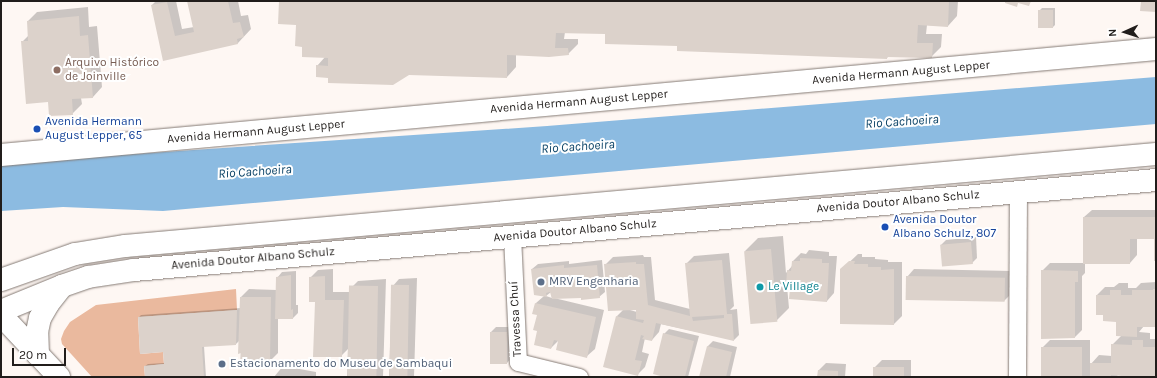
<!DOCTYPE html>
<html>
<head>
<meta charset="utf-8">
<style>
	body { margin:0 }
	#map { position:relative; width:1157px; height:378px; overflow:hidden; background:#fef7f3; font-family:Karla,sans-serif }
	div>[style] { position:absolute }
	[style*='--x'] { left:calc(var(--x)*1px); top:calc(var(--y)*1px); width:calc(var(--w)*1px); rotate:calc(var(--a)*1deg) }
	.green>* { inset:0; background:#eab99e }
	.water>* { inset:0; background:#8cbbe1 }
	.shadow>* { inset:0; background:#0003 }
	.building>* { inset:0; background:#dcd2cb; transform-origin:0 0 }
	.roads { filter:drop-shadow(0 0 1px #857b75) drop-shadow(0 0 1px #857b75) }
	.minor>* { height:17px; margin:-8.5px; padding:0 8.5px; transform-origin:8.5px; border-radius:8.5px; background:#fff }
	.secondary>* { height:22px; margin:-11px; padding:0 11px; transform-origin:11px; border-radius:11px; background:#fff }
	.primary>* { height:22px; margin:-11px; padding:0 11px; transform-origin:11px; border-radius:11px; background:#fff }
	.dots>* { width:11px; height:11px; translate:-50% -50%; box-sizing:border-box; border:2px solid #fff; border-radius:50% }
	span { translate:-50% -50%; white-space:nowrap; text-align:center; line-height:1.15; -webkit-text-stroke:4px #fff; paint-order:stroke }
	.education-label { font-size:12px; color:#785e54 }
	.left { translate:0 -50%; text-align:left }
	.street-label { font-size:12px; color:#211d1b }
	.transit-label { font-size:12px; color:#164399 }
	.service-label { font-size:12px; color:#4e5e75 }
	.culture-label { font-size:12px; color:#0d838f }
	.water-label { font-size:13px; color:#0b4367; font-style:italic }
	.frame { position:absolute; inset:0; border:2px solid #211d1b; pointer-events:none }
	.north { position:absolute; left:1105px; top:12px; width:40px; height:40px; -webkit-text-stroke:3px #fff; paint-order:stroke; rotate:267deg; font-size:11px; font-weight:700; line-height:16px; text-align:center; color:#211d1b }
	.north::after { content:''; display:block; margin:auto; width:14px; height:18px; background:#211d1b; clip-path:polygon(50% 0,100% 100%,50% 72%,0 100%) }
	.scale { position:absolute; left:12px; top:348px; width:54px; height:18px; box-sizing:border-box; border:2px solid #211d1b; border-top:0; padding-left:5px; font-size:12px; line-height:14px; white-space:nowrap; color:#211d1b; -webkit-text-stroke:3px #fff; paint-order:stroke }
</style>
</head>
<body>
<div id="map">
	<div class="green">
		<div style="clip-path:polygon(236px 289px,237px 310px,138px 317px,140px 354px,163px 352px,164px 364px,144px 366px,145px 377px,92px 377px,62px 344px,61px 339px,64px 331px,70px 322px,96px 305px)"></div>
	</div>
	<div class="water">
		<div style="clip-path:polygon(1156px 77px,1156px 124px,163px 211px,63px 207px,1px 211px,1px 163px,547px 126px)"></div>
	</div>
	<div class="shadow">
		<div style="clip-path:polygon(156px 1px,176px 1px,182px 29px,194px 27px,188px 1px,238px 1px,241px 16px,248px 15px,251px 29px,238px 43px,164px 59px,152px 5px)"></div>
		<div style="clip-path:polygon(280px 1px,958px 1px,957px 16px,948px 26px,927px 25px,926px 34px,942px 34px,941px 47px,931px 57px,889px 56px,887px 58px,678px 50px,678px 45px,606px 33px,565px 32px,564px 39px,578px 39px,578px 44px,568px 54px,516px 54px,516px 67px,507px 77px,408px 74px,329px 77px,317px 66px,325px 57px,303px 46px,297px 24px)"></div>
		<div style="clip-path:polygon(88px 7px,89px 27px,97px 26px,102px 87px,93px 97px,81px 98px,82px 104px,72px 114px,49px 101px,22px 42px,29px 35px,28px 21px,37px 12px)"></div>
		<div style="clip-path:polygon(1042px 8px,1055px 8px,1055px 25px,1053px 27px,1039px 11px)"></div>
		<div style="clip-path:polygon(1092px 210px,1156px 210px,1156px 260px,1155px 238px,1137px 238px,1137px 255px,1130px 263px,1085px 263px,1085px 273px,1082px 276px,1082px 330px,1075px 337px,1042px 271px,1050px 263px,1084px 263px,1084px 217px)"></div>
		<div style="clip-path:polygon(783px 236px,786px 273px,792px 266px,793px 261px,801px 253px,806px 254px,809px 250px,829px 252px,829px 256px,837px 256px,834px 293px,827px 301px,787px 286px,789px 308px,776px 321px,745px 251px,758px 238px)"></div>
		<div style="clip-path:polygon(976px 237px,977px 258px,972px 263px,941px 245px,946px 240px)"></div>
		<div style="clip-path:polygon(evenodd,729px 253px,734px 306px,730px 310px,737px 309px,739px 335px,734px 340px,661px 324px,659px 332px,652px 340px,645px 338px,642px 352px,649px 354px,645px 367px,638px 374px,617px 316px,624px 309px,605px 265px,613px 257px,643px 255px,644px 257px,651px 257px,655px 300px,690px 309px,686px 264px,694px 256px,729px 253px,637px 309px,637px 312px,630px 310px,637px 309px)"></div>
		<div style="clip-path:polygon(858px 254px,862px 254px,862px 257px,875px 257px,875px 259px,888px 260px,888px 262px,902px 262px,902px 316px,894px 324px,841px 270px)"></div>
		<div style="clip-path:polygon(evenodd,602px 260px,605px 292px,599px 297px,554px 298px,604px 310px,595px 349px,587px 356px,559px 340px,551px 348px,539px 330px,536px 303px,544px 296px,532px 269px,538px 264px,569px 261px,569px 264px,602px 260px,551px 292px,552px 298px,546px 296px,551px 292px)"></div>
		<div style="clip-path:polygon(333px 269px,333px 292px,350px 292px,350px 289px,358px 281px,386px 279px,383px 377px,347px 377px,348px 349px,341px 356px,316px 301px,310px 278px,318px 270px)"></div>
		<div style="clip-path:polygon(914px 269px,1012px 271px,1012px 293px,1004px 301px,907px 277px)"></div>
		<div style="clip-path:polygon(296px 271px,296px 305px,298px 305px,298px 313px,293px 318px,278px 318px,278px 353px,270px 361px,241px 360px,240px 340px,236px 344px,204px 346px,206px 377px,146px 377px,145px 366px,148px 364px,164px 363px,164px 351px,139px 317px,141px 315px,241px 308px,241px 297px,249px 289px,277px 290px,277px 278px,282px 272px)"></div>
		<div style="clip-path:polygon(417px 278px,414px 377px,389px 377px,392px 287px,399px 279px)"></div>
		<div style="clip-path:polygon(1156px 282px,1156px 326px,1144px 326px,1139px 332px,1150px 333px,1150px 339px,1156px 339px,1156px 374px,1150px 375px,1147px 377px,1118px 374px,1117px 377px,1041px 377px,1042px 348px,1050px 340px,1090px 340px,1090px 365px,1099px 355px,1112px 356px,1112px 345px,1122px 335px,1117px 321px,1104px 314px,1097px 295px,1105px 287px,1114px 287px,1119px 283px,1128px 283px,1128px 288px,1136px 288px,1141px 283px)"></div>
		<div style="clip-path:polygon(496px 327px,512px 327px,512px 357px,507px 363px,491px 332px)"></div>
		<div style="clip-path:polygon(669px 329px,699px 336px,688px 377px,669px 377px,664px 334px)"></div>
		<div style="clip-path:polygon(713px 341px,737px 347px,730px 377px,700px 377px,708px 346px)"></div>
		<div style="clip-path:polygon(882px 360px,911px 360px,911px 377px,873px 377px,874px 368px)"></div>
		<div style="clip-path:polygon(826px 363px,846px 364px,845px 377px,818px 377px,818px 371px)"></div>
		<div style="clip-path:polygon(283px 366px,316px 372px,316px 377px,274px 377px)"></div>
		<div style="clip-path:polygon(974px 376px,1002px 377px,973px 377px)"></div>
	</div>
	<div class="building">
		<div style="clip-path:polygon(187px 1px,228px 1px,233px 23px,240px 22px,244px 37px,237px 39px,238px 44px,163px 61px,151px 5px,167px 2px,175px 36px,194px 32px)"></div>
		<div style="clip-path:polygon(279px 1px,949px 1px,948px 27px,918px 25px,917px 43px,933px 43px,932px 58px,887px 57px,887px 59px,677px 51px,677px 46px,605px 44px,605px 34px,556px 33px,555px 48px,568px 48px,569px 55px,549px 57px,507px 55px,507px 78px,409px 75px,393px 85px,328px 83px,328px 78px,316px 77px,316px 65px,328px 66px,328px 58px,302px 57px,302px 47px,295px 46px,296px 25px,278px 24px)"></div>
		<div style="clip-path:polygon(1005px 1px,1031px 1px,1029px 6px,1018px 3px,1017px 7px,1005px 3px)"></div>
		<div style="clip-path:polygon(1141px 1px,1156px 1px,1156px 12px,1140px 11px)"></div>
		<div style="left:1038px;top:10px;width:15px;height:18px"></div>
		<div style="clip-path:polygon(79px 16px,80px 36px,88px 35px,93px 98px,72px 99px,73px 115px,49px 116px,48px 102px,26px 104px,21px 41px,28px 41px,27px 21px)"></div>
		<div style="clip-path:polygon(1083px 217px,1156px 217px,1156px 261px,1154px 261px,1154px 239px,1130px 239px,1130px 264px,1083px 264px)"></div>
		<div style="left:971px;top:242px;width:22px;height:31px;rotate:85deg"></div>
		<div style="left:771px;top:249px;width:73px;height:27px;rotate:85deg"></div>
		<div style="clip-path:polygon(800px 258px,822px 259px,822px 263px,829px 263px,827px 302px,789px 299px,790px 288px,786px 287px,787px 270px,791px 271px,792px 261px,800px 261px)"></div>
		<div style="clip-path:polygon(evenodd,722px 260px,727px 314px,732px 314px,734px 341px,656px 323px,652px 341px,642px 339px,644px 336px,641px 335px,635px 360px,642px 361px,638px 376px,603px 367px,616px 316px,643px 323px,644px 320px,636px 319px,636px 310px,608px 311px,604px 264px,636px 262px,636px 264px,644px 264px,648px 305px,690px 316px,685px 263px,722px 260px,724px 315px,724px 318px,693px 321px,692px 317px,724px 315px)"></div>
		<div style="clip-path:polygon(849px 261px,855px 261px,854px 264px,868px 264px,868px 267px,881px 267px,881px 270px,894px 269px,894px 325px,840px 324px,840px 269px)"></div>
		<div style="clip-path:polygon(564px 265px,564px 268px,597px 265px,600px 298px,581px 300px,581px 298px,552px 299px,550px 292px,546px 293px,547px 297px,534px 295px,531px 269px)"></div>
		<div style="clip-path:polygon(1041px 270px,1078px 271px,1078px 282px,1075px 282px,1075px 338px,1041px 339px)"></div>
		<div style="clip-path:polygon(291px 275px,291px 310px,293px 309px,293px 319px,275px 319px,276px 277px)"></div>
		<div style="clip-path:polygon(325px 276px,325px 300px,344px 300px,342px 357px,313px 357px,315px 302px,309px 302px,309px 277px)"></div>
		<div style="left:906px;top:276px;width:99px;height:24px;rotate:1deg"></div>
		<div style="left:409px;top:285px;width:92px;height:18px;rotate:91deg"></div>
		<div style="left:378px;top:286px;width:91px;height:29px;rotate:91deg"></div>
		<div style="clip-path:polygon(1153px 289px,1156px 289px,1156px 327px,1137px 327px,1137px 337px,1116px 336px,1116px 322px,1103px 321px,1103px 315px,1096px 315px,1096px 295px,1110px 295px,1110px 290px,1121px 290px,1121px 295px,1132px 295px,1132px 290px,1153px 290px)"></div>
		<div style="clip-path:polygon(240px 297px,271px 297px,270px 362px,240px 361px,241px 353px,238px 354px)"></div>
		<div style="clip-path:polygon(535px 303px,596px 317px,587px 358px,556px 350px,558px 341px,554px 340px,551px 349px,534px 345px,537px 331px,533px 330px,537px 315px,532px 314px)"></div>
		<div style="clip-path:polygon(237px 310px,236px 345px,202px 347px,204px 377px,145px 377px,144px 366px,164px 364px,163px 352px,140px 354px,138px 317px)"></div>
		<div style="left:490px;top:332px;width:17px;height:32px"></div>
		<div style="clip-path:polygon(663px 333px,694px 341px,685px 377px,664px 377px,653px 374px)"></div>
		<div style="clip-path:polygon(1132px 340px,1143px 340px,1143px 347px,1156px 347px,1156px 376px,1132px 377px,1111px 375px,1111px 377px,1090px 377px,1090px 363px,1111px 363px,1111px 344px,1132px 345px)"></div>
		<div style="clip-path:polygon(707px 346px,732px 352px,726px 377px,699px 377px)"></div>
		<div style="left:1041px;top:347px;width:41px;height:30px"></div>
		<div style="left:873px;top:367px;width:31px;height:10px"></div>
		<div style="clip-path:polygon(818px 370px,838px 371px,838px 377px,817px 377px)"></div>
	</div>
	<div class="roads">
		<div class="minor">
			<div style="--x:512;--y:236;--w:126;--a:87.3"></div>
			<div style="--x:518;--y:362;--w:63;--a:13.8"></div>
			<div style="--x:1017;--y:377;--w:185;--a:-89.7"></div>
		</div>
		<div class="secondary">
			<div style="--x:1;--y:315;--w:85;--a:46.9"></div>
		</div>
		<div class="primary">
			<div style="--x:1;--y:155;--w:1160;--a:-5.24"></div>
			<div style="--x:1;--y:280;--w:78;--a:-19.4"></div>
			<div style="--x:75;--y:254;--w:51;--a:-9.1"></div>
			<div style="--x:125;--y:246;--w:1035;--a:-5.1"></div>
			<div style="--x:1;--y:311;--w:66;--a:-22.3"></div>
			<div style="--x:62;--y:286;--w:28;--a:-19"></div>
			<div style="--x:88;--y:277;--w:47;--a:-8.7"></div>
			<div style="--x:134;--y:270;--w:1026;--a:-5.03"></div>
			<div style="--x:38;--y:355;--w:23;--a:-92"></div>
			<div style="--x:37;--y:332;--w:14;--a:-78"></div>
			<div style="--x:40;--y:318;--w:16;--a:-60"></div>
			<div style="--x:48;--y:304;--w:23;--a:-52"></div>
		</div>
	</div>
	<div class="dots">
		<div style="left:57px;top:70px;background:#8d6e63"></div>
		<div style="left:37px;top:129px;background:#1a4fb4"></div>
		<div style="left:885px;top:227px;background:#1a4fb4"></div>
		<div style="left:541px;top:282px;background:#5c6f8a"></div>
		<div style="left:760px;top:287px;background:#0f9aa8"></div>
		<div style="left:222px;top:364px;background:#5c6f8a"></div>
	</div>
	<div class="education-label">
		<span class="left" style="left:65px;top:70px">Arquivo Histórico<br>de Joinville</span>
	</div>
	<div class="street-label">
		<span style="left:901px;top:73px;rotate:-5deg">Avenida Hermann August Lepper</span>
		<span style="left:579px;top:102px;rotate:-5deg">Avenida Hermann August Lepper</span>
		<span style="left:256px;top:132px;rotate:-5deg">Avenida Hermann August Lepper</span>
		<span style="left:898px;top:202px;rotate:-5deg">Avenida Doutor Albano Schulz</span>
		<span style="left:575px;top:231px;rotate:-5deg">Avenida Doutor Albano Schulz</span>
		<span style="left:253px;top:259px;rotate:-5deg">Avenida Doutor Albano Schulz</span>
		<span style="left:516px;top:319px;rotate:-93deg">Travessa Chuí</span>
	</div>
	<div class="transit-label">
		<span class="left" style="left:45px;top:129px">Avenida Hermann<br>August Lepper, 65</span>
		<span class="left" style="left:893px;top:227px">Avenida Doutor<br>Albano Schulz, 807</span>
	</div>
	<div class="service-label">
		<span class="left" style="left:549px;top:282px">MRV Engenharia</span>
		<span class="left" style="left:230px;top:364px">Estacionamento do Museu de Sambaqui</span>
	</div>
	<div class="culture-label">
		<span class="left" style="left:768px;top:287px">Le Village</span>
	</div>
	<div class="water-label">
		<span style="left:902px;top:122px;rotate:-4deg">Rio Cachoeira</span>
		<span style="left:578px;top:147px;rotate:-4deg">Rio Cachoeira</span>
		<span style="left:255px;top:172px;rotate:-4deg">Rio Cachoeira</span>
	</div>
	<div class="frame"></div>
	<div class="north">N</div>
	<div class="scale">20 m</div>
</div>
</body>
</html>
